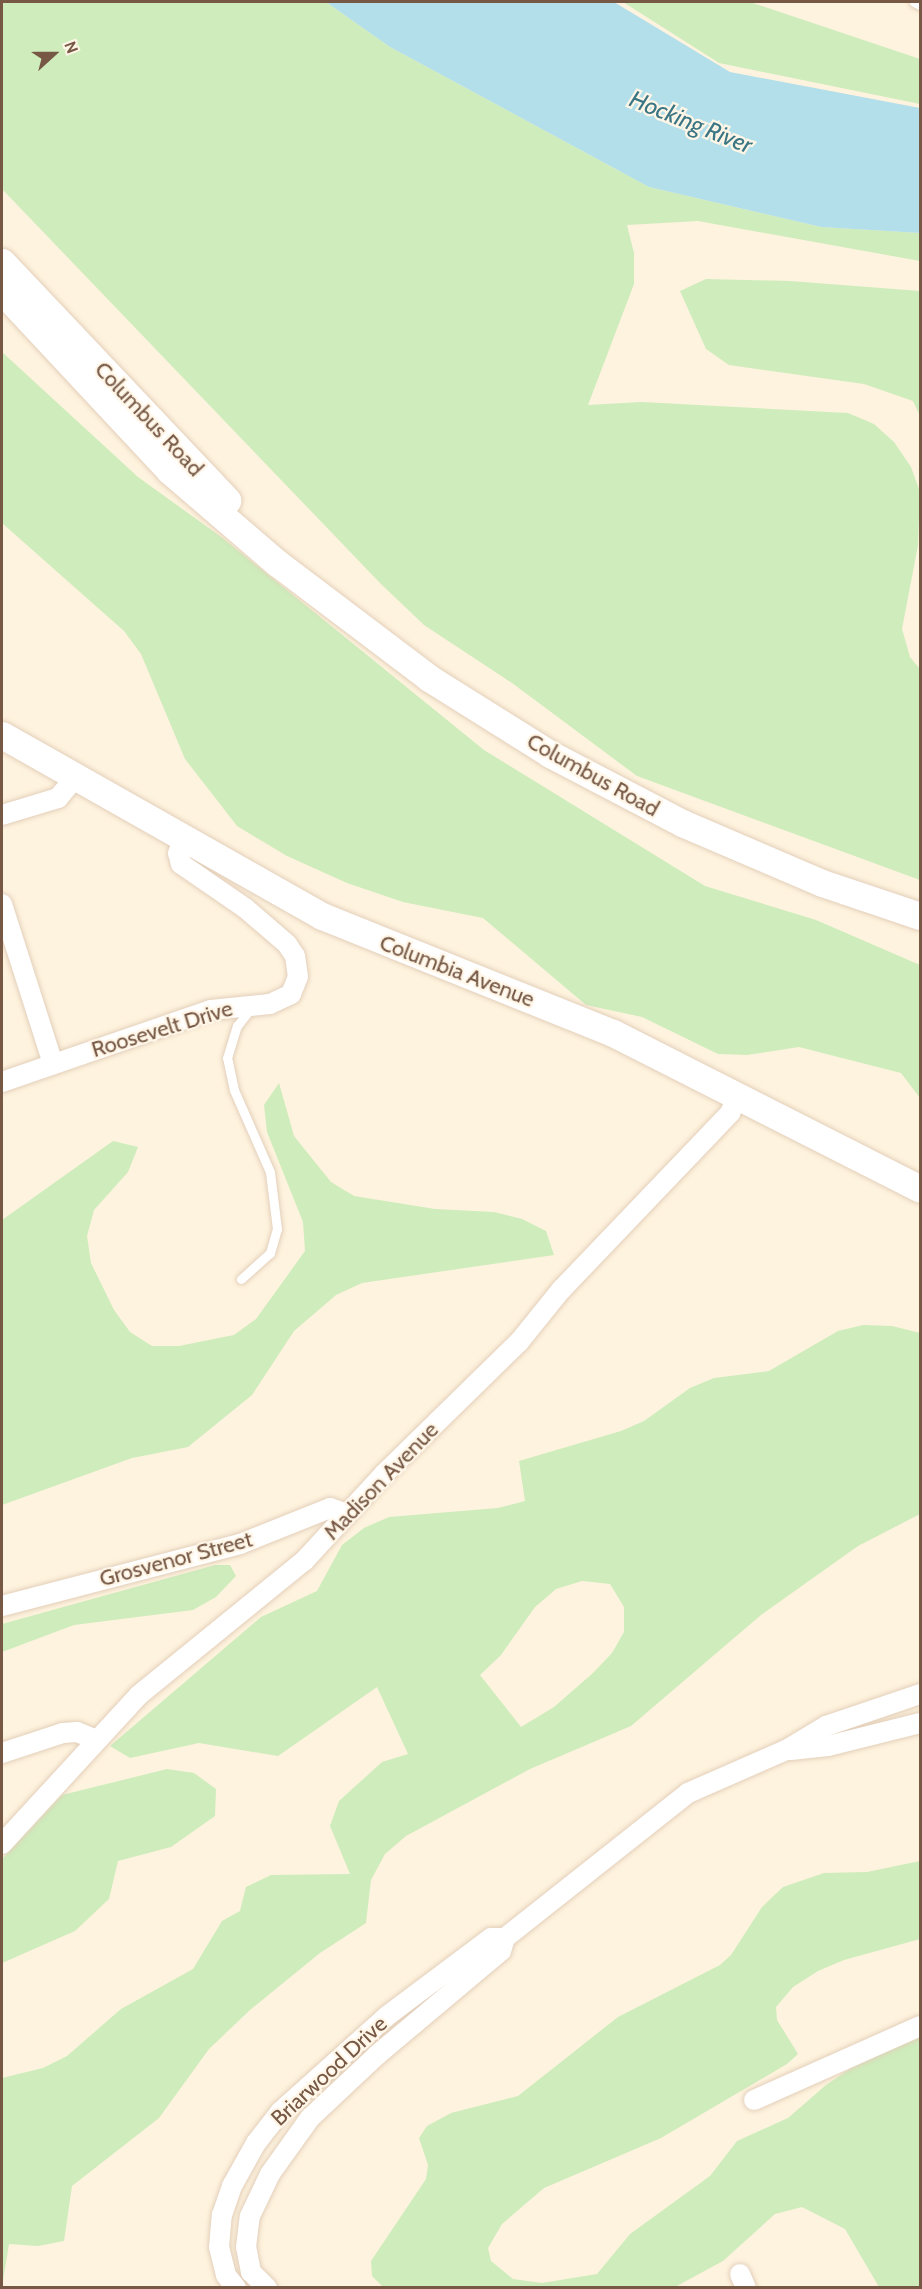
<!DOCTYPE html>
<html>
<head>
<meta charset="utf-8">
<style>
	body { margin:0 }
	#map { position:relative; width:922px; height:2289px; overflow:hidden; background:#fef3de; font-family:Cabin,sans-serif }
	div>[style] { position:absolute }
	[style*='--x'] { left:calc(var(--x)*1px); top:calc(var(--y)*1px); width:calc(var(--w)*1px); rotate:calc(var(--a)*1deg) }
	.green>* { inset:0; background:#ceecbc }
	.water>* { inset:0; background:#b2dfe9 }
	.roads { filter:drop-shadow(0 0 2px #e3cfba) drop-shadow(0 0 2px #e3cfba) }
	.lane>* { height:9px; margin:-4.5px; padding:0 4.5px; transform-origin:4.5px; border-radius:4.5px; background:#fff }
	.street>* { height:20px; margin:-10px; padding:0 10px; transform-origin:10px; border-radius:10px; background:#fff }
	.secondary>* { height:27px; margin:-13.5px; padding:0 13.5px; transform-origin:13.5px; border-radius:13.5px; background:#fff }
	span { translate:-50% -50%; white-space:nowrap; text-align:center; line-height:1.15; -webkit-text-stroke:4.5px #fff6e7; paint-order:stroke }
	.street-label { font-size:22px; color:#765845 }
	.water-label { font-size:24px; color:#3a7684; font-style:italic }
	.frame { position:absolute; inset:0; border:3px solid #765845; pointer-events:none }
	.north { position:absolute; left:24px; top:24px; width:60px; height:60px; -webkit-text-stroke:4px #fff6e7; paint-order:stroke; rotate:69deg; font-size:16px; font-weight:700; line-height:24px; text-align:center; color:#765845 }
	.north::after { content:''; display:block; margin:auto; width:21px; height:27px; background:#765845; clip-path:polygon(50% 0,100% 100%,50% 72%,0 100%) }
</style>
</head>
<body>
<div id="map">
	<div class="green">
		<div style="clip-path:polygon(2px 2px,326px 2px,390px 47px,649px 187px,821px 227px,920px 233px,920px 261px,698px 221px,627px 225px,634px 253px,634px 284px,588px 405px,642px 402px,848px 413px,874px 424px,894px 442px,911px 467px,920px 492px,918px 545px,902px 629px,910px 657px,920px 669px,920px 880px,637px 776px,512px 683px,424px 625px,380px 583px,2px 189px)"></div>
		<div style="clip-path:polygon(623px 2px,750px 2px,920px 59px,920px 104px,719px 63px)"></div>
		<div style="clip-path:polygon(706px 279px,790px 281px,920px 291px,920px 416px,913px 401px,864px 384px,729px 365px,706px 349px,680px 291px)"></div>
		<div style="clip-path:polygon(2px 352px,138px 477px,224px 539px,484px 750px,705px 886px,816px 920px,920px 965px,920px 1098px,901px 1073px,799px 1047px,747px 1055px,718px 1054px,642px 1017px,586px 1005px,483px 918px,403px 902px,347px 883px,287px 856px,237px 826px,185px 759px,141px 654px,124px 631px,2px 523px)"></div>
		<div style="clip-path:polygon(279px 1083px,294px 1136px,331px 1182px,354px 1196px,435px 1209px,494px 1212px,522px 1219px,546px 1231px,554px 1255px,362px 1283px,336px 1295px,294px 1331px,252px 1395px,188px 1447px,132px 1458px,2px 1505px,2px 1220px,113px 1141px,138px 1147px,128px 1172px,94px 1210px,87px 1236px,91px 1263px,114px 1310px,130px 1332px,152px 1346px,179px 1346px,234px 1335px,256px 1319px,305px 1251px,303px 1222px,267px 1132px,264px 1105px)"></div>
		<div style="clip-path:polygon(evenodd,863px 1325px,892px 1326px,920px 1333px,920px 1514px,858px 1546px,761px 1615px,631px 1726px,530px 1769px,406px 1836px,385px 1854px,371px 1880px,366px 1923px,320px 1953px,250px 2010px,209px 2049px,159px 2118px,72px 2186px,64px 2241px,38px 2246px,9px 2244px,2px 2287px,2px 2078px,43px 2068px,67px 2056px,121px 2009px,193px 1969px,222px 1921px,240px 1911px,246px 1887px,271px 1875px,350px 1874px,330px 1826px,339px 1801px,382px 1762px,408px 1754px,377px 1687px,278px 1756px,199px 1743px,130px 1758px,110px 1746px,261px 1617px,317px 1591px,342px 1545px,364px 1528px,389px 1517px,498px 1508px,525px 1501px,519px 1461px,621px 1431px,644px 1421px,690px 1388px,714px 1378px,769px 1371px,838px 1331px,863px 1325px,582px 1581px,610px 1584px,624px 1607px,624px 1632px,612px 1653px,593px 1673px,554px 1707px,521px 1727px,480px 1675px,501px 1655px,535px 1607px,556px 1589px,582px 1581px)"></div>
		<div style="clip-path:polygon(215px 1565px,230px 1565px,236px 1576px,216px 1597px,193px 1610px,74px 1625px,2px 1652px,2px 1624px)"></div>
		<div style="clip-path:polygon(167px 1769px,194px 1773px,216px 1789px,215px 1816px,171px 1847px,118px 1861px,109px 1899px,75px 1931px,2px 1963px,2px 1859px,62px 1795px)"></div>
		<div style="clip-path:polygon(920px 1861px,920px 1939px,844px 1960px,818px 1971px,793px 1987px,776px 2007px,777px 2020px,798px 2054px,787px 2064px,661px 2138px,544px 2188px,502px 2224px,488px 2248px,491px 2261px,513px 2279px,542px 2283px,597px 2274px,630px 2234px,710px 2176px,737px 2141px,788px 2118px,826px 2085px,872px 2054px,920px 2034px,920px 2287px,879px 2287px,845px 2229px,802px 2207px,775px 2214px,723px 2261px,675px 2287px,383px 2287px,372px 2276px,371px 2261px,426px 2179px,428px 2165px,419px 2138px,427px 2126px,451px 2113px,518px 2096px,618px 2017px,720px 1965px,731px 1955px,762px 1907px,783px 1887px,824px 1873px,867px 1872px)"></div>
	</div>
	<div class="water">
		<div style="clip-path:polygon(326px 2px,614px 2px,730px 72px,920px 108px,920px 233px,821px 227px,649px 187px,390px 47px)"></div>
	</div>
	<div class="roads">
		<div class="lane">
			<div style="--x:914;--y:2;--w:7;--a:27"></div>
			<div style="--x:241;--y:1279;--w:39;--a:-42"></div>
			<div style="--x:270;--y:1253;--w:25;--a:-74"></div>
			<div style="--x:277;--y:1229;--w:57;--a:-97"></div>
			<div style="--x:270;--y:1172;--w:90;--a:-113.7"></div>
			<div style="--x:234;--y:1090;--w:33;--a:-102"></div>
			<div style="--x:227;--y:1058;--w:34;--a:-73"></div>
			<div style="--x:237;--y:1026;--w:24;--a:-52"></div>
		</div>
		<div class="street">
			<div style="--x:2;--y:815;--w:59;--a:-16.9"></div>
			<div style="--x:58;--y:798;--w:26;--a:-50"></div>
			<div style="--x:2;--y:904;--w:168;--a:72.3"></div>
			<div style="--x:2;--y:1082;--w:221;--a:-19"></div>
			<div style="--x:211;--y:1010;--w:59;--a:-5.8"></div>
			<div style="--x:270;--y:1004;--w:23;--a:-25"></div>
			<div style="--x:291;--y:994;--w:18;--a:-68"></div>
			<div style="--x:298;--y:977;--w:21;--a:-98"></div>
			<div style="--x:295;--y:956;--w:14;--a:-124"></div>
			<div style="--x:287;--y:944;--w:55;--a:-139.4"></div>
			<div style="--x:245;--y:908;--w:78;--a:-145.5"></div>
			<div style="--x:181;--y:864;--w:11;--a:-105"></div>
			<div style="--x:178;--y:853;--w:14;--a:-65"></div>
			<div style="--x:2;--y:1606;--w:246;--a:-14.6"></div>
			<div style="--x:240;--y:1544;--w:97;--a:-21.8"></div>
			<div style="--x:330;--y:1508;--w:18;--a:19"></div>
			<div style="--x:791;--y:1750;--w:37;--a:-6"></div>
			<div style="--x:828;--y:1746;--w:95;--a:-14"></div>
			<div style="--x:2;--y:1753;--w:64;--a:-18.2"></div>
			<div style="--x:63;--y:1733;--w:14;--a:-4"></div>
			<div style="--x:77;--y:1732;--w:18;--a:22"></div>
			<div style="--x:2;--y:1844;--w:202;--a:-47.4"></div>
			<div style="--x:139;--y:1695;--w:213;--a:-39.1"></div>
			<div style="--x:304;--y:1561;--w:118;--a:-47.4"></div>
			<div style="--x:384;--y:1474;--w:189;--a:-44.4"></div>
			<div style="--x:519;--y:1342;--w:67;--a:-51.1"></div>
			<div style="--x:561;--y:1290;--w:245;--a:-46.3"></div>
			<div style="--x:730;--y:1113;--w:19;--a:-65"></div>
			<div style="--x:754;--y:2100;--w:182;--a:-24"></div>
			<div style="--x:740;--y:2274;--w:15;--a:67"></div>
			<div style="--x:236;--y:2288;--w:16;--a:-128"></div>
			<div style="--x:226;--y:2275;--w:29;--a:-104"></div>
			<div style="--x:219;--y:2247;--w:32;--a:-85"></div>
			<div style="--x:222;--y:2215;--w:31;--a:-71"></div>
			<div style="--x:232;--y:2186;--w:49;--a:-60.8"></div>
			<div style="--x:256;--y:2143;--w:39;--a:-52"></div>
			<div style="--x:280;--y:2112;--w:144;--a:-41.9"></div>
			<div style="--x:387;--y:2016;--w:130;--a:-36.9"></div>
			<div style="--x:491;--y:1938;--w:14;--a:0"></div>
			<div style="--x:505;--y:1938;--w:233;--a:-38.4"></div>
			<div style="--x:688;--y:1793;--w:107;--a:-23.7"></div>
			<div style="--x:786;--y:1750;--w:47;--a:-31"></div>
			<div style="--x:826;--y:1726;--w:99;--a:-18.8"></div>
			<div style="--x:267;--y:2288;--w:23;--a:-135"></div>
			<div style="--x:251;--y:2272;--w:25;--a:-101"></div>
			<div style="--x:246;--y:2247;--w:31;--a:-83"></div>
			<div style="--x:250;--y:2216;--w:47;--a:-64.5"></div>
			<div style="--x:270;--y:2174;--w:69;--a:-54.5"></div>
			<div style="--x:310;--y:2118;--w:92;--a:-43.2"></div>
			<div style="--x:377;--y:2055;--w:162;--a:-40"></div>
			<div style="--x:501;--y:1951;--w:14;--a:-73"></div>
		</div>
		<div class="secondary">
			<div style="--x:2;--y:262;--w:328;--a:46.6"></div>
			<div style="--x:2;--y:291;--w:246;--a:47"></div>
			<div style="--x:170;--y:471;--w:141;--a:40.7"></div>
			<div style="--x:277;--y:563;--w:191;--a:37.1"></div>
			<div style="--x:429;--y:678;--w:143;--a:32.1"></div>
			<div style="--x:550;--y:754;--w:149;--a:27.6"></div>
			<div style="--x:682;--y:823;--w:152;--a:23.2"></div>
			<div style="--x:822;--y:883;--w:103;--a:18.6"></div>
			<div style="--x:2;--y:735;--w:368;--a:29.5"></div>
			<div style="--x:322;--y:916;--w:314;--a:21.9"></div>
			<div style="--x:613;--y:1033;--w:344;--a:26.9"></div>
		</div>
	</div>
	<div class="street-label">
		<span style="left:149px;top:419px;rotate:47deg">Columbus Road</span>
		<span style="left:593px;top:775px;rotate:29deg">Columbus Road</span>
		<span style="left:457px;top:971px;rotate:21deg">Columbia Avenue</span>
		<span style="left:162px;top:1029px;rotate:-17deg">Roosevelt Drive</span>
		<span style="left:381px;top:1481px;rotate:-46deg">Madison Avenue</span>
		<span style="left:176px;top:1559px;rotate:-15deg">Grosvenor Street</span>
		<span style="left:329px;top:2071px;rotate:-43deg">Briarwood Drive</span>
	</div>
	<div class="water-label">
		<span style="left:691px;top:122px;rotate:22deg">Hocking River</span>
	</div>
	<div class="frame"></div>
	<div class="north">N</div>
</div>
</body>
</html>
